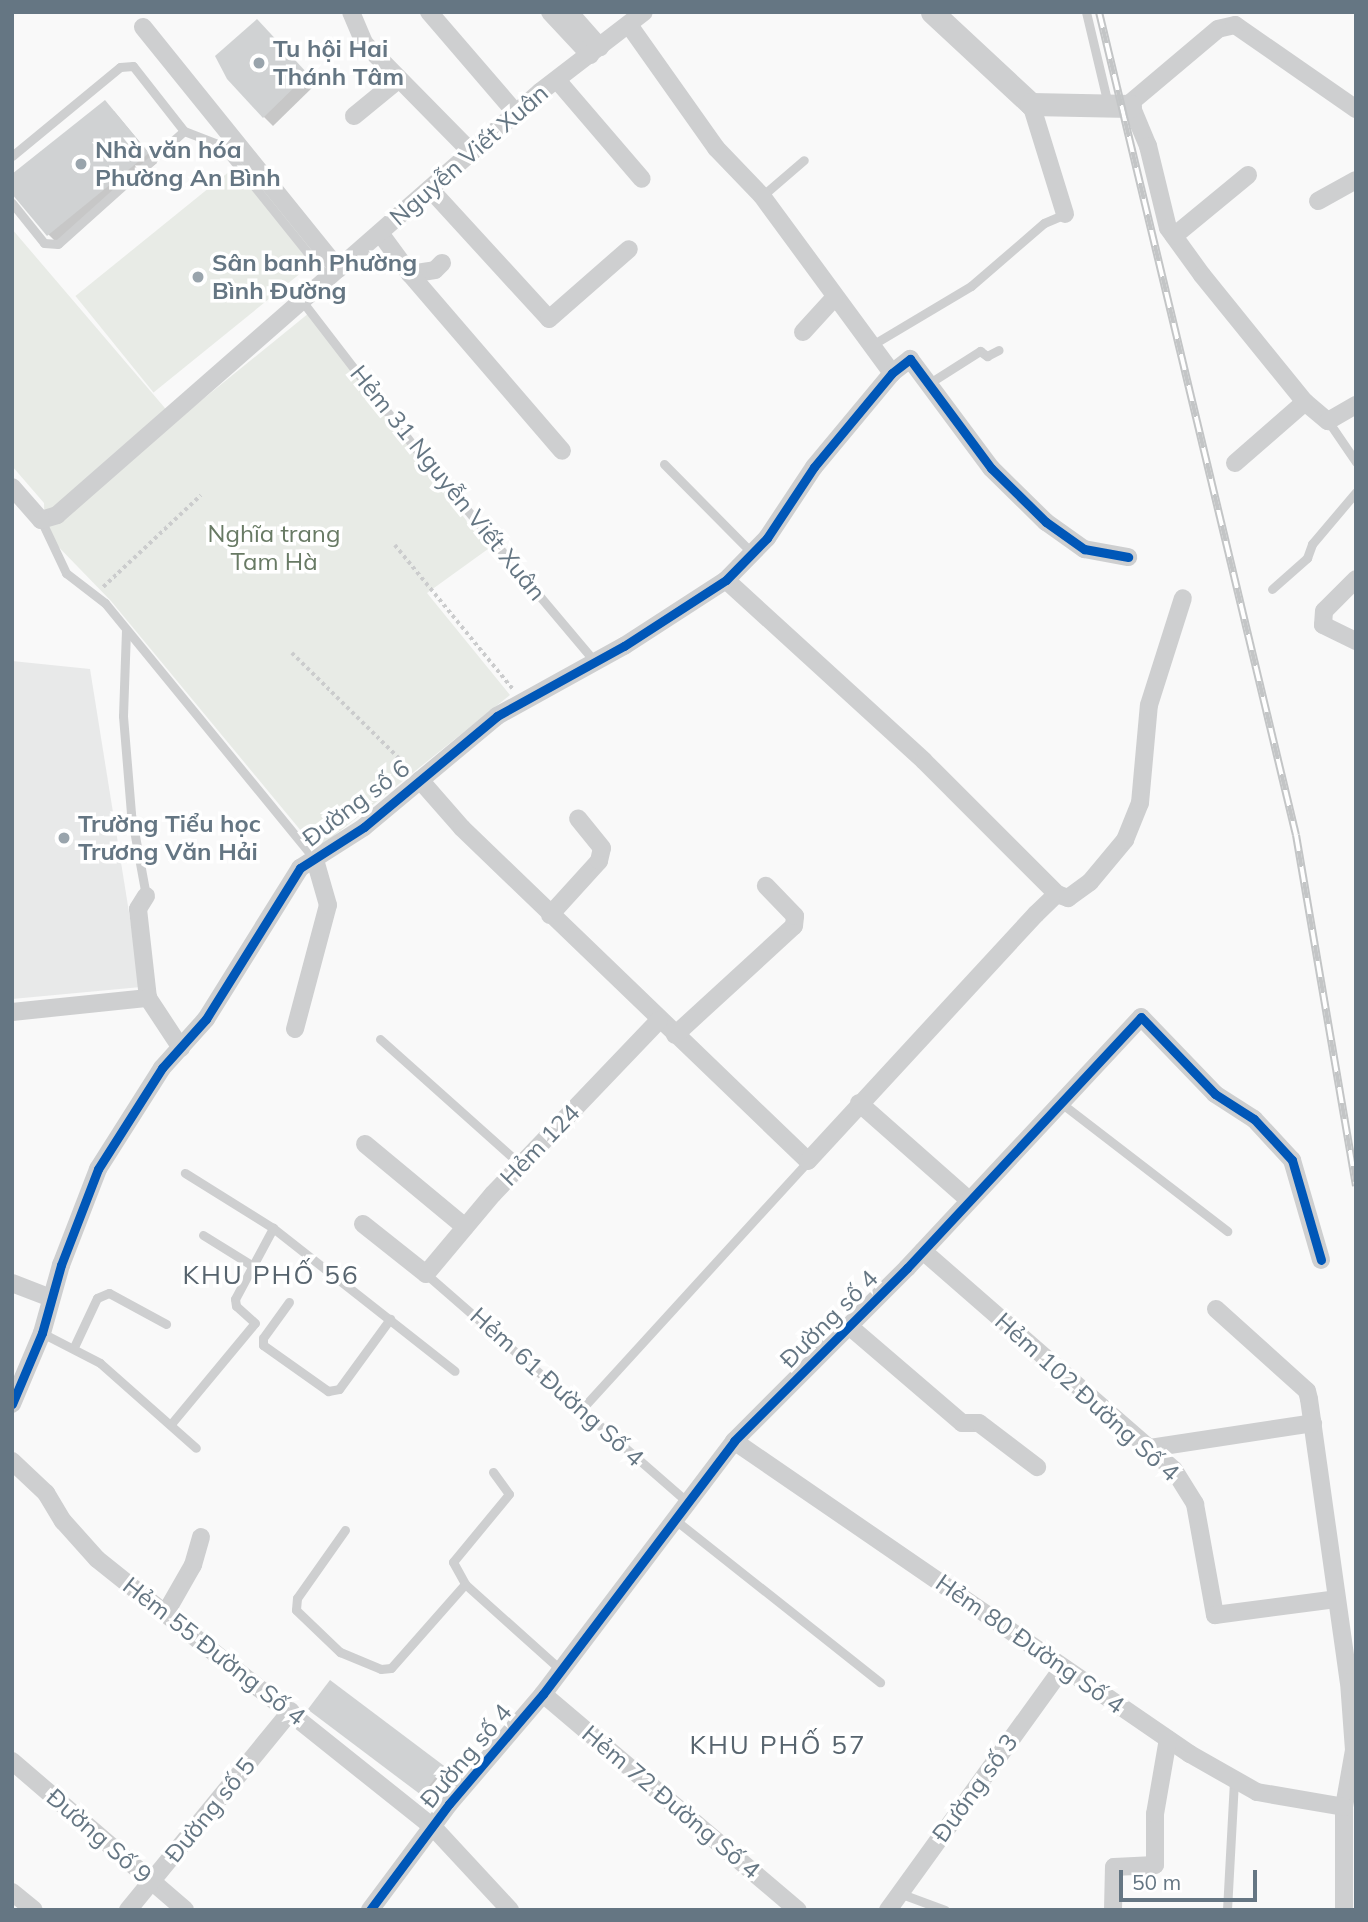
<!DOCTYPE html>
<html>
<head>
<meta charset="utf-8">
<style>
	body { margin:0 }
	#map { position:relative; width:1368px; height:1922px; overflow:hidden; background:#f9f9f9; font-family:Mulish,sans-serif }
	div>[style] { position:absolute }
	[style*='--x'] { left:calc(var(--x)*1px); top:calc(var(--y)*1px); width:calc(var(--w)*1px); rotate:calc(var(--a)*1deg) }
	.built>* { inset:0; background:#e8e9e9 }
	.green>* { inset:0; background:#e8ebe6; transform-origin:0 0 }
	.shadow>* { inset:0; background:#0003 }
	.building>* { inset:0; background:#d0d2d3; transform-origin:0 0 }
	.path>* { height:3.5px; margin-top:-1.75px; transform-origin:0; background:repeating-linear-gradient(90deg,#cbcccd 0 3.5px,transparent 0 7px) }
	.service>* { height:9px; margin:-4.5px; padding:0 4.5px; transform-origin:4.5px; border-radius:4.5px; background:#cecfd0 }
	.minor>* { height:18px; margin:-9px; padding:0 9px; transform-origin:9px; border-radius:9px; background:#cecfd0 }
	.tertiary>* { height:23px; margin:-11.5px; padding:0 11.5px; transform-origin:11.5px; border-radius:11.5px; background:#cecfd0 }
	.rail>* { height:8px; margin-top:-4px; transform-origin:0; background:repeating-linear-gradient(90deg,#fff 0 16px,#c3c5c6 0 32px); box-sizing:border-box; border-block:2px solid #c3c5c6 }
	.cycleway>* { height:9px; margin:-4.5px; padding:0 4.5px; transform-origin:4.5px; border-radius:4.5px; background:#0057b8 }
	.dots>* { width:19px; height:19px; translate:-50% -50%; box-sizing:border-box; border:4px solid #fff; border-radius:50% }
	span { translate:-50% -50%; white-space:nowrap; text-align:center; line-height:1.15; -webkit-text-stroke:7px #fff; paint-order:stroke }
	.poi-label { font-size:24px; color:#657683; font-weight:700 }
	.left { translate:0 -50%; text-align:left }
	.street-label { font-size:24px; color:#657683 }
	.park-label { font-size:24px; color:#687a64 }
	.neighbourhood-label { font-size:26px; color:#57646e; letter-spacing:2px }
	.frame { position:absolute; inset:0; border:14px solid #657683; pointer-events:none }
	.scale { position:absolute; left:1119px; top:1870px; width:138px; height:32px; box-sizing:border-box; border:4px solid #657683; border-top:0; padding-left:9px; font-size:21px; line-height:24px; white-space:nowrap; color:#657683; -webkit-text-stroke:5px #fff; paint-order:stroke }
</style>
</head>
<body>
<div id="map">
	<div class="built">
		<div style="clip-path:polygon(12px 661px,90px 669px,141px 987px,12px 999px)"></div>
	</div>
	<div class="green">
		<div style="left:241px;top:162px;width:124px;height:213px;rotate:51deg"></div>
		<div style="clip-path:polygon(12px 229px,176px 421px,309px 313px,488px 549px,427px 593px,510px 695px,324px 844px,311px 843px,111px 601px,45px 533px,44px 503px,12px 466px)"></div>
	</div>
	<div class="shadow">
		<div style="clip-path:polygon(256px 21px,316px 84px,273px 126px,264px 117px)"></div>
		<div style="clip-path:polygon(114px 111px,157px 163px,58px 244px,48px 234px)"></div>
		<div style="clip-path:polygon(318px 1716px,443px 1767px,450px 1774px,431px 1801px)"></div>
	</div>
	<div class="building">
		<div style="clip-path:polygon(257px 19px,308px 74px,263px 118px,227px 79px,215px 56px)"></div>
		<div style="clip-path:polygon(105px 100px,149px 153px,47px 236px,12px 194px,12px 174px)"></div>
		<div style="left:330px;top:1680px;width:143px;height:37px;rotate:37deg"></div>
	</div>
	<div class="path">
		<div style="--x:395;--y:545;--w:186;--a:50.7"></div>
		<div style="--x:103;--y:587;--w:134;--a:-43.2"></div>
		<div style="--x:292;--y:653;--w:165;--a:44.5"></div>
	</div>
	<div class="service">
		<div style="--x:1086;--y:12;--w:95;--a:76.6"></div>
		<div style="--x:12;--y:156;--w:140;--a:-39.5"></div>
		<div style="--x:120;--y:67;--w:13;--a:-4"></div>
		<div style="--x:133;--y:66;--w:83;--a:51.9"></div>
		<div style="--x:762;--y:196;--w:55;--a:-40.6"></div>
		<div style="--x:12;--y:203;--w:51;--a:51.3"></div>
		<div style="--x:44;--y:243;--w:14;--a:4"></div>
		<div style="--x:58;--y:244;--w:169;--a:-41.9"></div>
		<div style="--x:184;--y:131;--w:40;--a:21"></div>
		<div style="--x:221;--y:145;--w:171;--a:51.2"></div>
		<div style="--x:302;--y:301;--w:193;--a:52.4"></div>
		<div style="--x:420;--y:454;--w:273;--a:49.9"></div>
		<div style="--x:872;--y:345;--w:115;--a:-30.8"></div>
		<div style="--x:971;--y:286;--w:96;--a:-40.8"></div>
		<div style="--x:1044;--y:223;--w:23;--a:-23"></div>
		<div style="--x:928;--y:384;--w:62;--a:-32.4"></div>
		<div style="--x:980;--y:351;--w:9;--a:36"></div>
		<div style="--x:987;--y:356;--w:13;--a:-27"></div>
		<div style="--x:1328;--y:421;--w:50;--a:55.7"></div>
		<div style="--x:664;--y:464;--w:125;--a:45.3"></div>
		<div style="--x:41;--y:520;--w:59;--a:64.7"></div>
		<div style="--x:66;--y:573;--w:49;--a:37.6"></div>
		<div style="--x:105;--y:603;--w:332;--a:50.7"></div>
		<div style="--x:1272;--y:589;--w:47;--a:-41.5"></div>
		<div style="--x:1307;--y:558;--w:15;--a:-70"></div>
		<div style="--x:1312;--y:544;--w:68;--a:-49.8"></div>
		<div style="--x:126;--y:630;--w:86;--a:92"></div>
		<div style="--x:123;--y:716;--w:98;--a:85.3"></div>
		<div style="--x:131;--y:814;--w:83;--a:79.6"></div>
		<div style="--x:380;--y:1039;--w:189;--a:41.8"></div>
		<div style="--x:1061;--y:1103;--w:210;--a:37.6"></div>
		<div style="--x:273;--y:1228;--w:231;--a:38.2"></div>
		<div style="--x:203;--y:1235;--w:59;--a:31.8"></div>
		<div style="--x:426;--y:1274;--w:347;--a:41.1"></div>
		<div style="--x:289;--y:1302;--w:44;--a:125.8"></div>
		<div style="--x:263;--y:1338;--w:7;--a:90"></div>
		<div style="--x:263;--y:1345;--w:80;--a:35.3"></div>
		<div style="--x:328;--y:1391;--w:11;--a:-10"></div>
		<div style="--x:339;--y:1389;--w:87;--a:-53.9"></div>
		<div style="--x:42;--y:1333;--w:65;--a:27.3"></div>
		<div style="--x:100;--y:1363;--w:128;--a:41.5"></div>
		<div style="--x:74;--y:1347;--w:54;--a:-64.9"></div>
		<div style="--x:97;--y:1298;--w:13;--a:-23"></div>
		<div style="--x:109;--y:1293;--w:65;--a:28.5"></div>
		<div style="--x:579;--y:1412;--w:340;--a:-47.6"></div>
		<div style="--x:171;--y:1424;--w:131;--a:-50.3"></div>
		<div style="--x:255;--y:1323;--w:25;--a:-138"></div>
		<div style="--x:236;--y:1306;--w:7;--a:-98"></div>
		<div style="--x:235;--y:1299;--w:81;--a:-61.8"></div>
		<div style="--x:273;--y:1228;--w:104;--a:-148"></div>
		<div style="--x:493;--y:1472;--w:27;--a:54"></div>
		<div style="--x:509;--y:1494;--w:88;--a:129.5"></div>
		<div style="--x:453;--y:1562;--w:25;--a:61"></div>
		<div style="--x:465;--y:1584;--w:129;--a:41.9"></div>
		<div style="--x:674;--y:1519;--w:263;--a:38.4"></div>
		<div style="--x:345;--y:1530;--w:83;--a:125.2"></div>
		<div style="--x:297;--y:1598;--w:12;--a:95"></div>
		<div style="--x:296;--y:1610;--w:61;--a:43.7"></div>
		<div style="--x:340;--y:1652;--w:44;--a:22.5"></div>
		<div style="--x:381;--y:1669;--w:10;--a:-6"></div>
		<div style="--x:391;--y:1668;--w:112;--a:-48.6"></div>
		<div style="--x:899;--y:1893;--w:49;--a:20.3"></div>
		<div style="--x:1227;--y:1910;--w:131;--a:-86.9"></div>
	</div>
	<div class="minor">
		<div style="--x:351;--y:12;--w:34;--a:67"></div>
		<div style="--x:364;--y:43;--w:153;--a:45.5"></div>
		<div style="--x:429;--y:12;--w:133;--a:49.3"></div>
		<div style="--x:550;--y:12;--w:59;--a:47.1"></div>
		<div style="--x:569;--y:12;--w:47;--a:48.5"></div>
		<div style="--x:629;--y:25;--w:151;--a:54.7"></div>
		<div style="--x:716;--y:148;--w:66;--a:46.2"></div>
		<div style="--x:762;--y:196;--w:220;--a:53.7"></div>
		<div style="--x:143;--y:27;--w:311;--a:51.1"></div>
		<div style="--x:557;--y:80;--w:130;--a:49.4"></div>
		<div style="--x:1031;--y:104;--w:115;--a:72.8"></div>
		<div style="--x:1356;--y:109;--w:147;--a:-145.2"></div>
		<div style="--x:1235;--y:25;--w:17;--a:167"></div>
		<div style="--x:1218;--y:29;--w:115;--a:139.9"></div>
		<div style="--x:1130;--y:103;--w:47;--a:67.3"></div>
		<div style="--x:1148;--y:146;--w:84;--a:76.3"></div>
		<div style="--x:1168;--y:228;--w:58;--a:54.1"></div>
		<div style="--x:1202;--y:275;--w:164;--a:51"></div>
		<div style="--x:1305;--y:402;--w:30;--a:40"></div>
		<div style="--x:1328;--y:421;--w:32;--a:-30"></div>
		<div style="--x:354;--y:116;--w:58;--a:-39.4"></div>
		<div style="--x:430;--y:189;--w:176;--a:47.5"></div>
		<div style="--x:549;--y:319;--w:106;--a:-41.2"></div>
		<div style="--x:1318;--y:201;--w:43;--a:-28.9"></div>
		<div style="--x:380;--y:233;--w:51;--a:53.8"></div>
		<div style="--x:410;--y:274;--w:25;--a:-9"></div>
		<div style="--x:435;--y:270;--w:10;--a:-45"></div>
		<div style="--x:1174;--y:236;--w:96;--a:-39.5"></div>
		<div style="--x:410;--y:274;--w:233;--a:49.3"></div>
		<div style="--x:803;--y:332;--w:46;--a:-47.6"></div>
		<div style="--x:1235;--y:463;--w:93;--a:-41.1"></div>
		<div style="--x:12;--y:487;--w:44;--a:48.7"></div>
		<div style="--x:41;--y:520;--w:17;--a:-17"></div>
		<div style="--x:57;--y:515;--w:642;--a:-41.21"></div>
		<div style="--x:540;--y:92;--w:131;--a:-37.6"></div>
		<div style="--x:1356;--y:579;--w:45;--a:135"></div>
		<div style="--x:1324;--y:611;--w:14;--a:94"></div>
		<div style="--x:1323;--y:625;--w:37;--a:26"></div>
		<div style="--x:726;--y:580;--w:268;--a:42.4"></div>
		<div style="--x:924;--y:761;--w:188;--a:45"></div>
		<div style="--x:420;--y:780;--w:64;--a:48.8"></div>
		<div style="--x:462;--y:828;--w:480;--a:43.9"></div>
		<div style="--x:808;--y:1161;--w:336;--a:-47.3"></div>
		<div style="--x:1036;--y:914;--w:29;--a:-44"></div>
		<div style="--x:1057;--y:894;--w:12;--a:20"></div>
		<div style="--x:1068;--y:898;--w:27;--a:-36"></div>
		<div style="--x:1090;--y:882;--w:55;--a:-50.2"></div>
		<div style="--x:1125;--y:840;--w:40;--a:-68"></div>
		<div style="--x:1140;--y:803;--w:98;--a:-84.8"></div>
		<div style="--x:1149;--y:705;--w:112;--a:-72.4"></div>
		<div style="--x:146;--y:896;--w:15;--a:122"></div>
		<div style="--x:138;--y:909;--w:90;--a:83.6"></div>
		<div style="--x:550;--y:915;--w:73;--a:-47.8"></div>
		<div style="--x:599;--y:861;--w:13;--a:-77"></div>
		<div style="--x:602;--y:848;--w:38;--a:-129"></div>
		<div style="--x:12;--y:1012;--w:137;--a:-5.9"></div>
		<div style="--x:148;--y:998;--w:60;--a:56.6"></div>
		<div style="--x:295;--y:1029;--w:128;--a:-75.1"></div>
		<div style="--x:328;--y:905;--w:47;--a:-106.1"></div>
		<div style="--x:675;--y:1035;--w:161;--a:-42.5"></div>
		<div style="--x:794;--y:926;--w:10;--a:-84"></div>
		<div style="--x:795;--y:916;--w:42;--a:-134"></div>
		<div style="--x:859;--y:1103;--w:145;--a:41.4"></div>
		<div style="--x:365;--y:1144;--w:130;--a:39.7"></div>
		<div style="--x:363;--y:1224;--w:80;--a:38.4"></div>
		<div style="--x:426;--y:1274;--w:104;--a:-50.1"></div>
		<div style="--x:493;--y:1194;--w:240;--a:-46.3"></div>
		<div style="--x:923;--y:1251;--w:333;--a:41.1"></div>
		<div style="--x:1174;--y:1470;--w:40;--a:58"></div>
		<div style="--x:1195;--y:1504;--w:113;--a:79.8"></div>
		<div style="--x:1215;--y:1615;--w:122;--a:-7.5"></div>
		<div style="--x:12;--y:1283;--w:42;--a:21"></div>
		<div style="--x:1216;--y:1309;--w:122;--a:42"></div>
		<div style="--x:1307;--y:1391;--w:8;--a:76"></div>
		<div style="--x:1309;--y:1399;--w:286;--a:82"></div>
		<div style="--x:1349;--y:1682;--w:68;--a:85.8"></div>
		<div style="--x:1354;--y:1750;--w:58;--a:100"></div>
		<div style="--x:1344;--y:1807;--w:103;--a:90"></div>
		<div style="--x:849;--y:1326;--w:149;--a:40.6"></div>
		<div style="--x:962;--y:1423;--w:17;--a:0"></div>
		<div style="--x:979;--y:1423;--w:73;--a:37.2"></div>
		<div style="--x:12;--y:1404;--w:77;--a:-67.1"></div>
		<div style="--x:42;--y:1333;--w:71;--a:-74.4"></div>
		<div style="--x:61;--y:1265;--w:103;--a:-68.9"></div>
		<div style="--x:98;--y:1169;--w:120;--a:-57.6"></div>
		<div style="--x:162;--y:1068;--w:66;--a:-48.1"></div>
		<div style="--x:206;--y:1019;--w:178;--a:-58.1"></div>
		<div style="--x:300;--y:868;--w:76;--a:-32.6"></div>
		<div style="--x:364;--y:827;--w:173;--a:-39.8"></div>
		<div style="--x:497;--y:716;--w:145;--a:-28.9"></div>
		<div style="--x:624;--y:646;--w:121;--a:-32.9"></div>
		<div style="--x:726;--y:580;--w:59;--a:-45.7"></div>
		<div style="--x:767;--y:538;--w:85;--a:-56.5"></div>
		<div style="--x:814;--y:467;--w:122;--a:-50.3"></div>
		<div style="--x:892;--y:373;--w:23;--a:-38"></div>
		<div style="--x:910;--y:359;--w:136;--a:53.4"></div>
		<div style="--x:991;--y:468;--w:77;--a:44.5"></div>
		<div style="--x:1046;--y:522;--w:47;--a:35.4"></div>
		<div style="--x:1084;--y:549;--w:45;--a:10.3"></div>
		<div style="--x:734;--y:1441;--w:553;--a:34.47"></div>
		<div style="--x:1190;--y:1754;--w:77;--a:29.6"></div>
		<div style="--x:1257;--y:1792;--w:88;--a:9.8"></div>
		<div style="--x:1150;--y:1448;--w:165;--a:-8.7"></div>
		<div style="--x:12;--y:1461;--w:47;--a:43.3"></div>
		<div style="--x:46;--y:1493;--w:33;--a:59"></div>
		<div style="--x:63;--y:1521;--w:51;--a:48.2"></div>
		<div style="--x:97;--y:1559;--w:430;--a:38.6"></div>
		<div style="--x:433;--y:1827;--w:113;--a:47.1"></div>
		<div style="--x:165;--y:1614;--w:56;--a:-60.3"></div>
		<div style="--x:193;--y:1565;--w:29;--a:-74"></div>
		<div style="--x:543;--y:1694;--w:334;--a:40.3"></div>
		<div style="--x:12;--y:1761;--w:228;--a:40.7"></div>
		<div style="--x:12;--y:1892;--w:28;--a:39"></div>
		<div style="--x:128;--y:1910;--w:257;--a:-50.7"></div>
		<div style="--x:370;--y:1910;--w:132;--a:-53.3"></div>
		<div style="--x:449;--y:1804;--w:145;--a:-49.5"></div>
		<div style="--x:543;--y:1694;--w:317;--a:-52.9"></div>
		<div style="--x:734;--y:1441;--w:245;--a:-45"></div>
		<div style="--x:907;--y:1268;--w:343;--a:-47"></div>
		<div style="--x:1141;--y:1017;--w:107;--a:46.1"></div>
		<div style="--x:1215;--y:1094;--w:46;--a:32.7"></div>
		<div style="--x:1254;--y:1119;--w:56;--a:47.2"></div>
		<div style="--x:1292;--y:1160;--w:104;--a:73.8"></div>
		<div style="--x:888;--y:1910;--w:299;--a:-54.2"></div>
		<div style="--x:1113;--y:1910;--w:43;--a:-88.7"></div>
		<div style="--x:1114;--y:1867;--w:41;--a:-2.8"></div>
		<div style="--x:1155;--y:1865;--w:51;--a:-90"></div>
		<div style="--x:1155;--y:1814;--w:76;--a:-80.2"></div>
	</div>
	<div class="tertiary">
		<div style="--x:932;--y:12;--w:135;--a:42.9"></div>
		<div style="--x:1031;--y:104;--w:99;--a:1.2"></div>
	</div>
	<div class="rail">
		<div style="--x:1099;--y:12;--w:846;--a:76.54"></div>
		<div style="--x:1296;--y:835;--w:356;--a:80.3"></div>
	</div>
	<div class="cycleway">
		<div style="--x:12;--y:1404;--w:77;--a:-67.1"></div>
		<div style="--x:42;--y:1333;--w:71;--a:-74.4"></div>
		<div style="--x:61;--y:1265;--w:103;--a:-68.9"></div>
		<div style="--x:98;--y:1169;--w:120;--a:-57.6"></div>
		<div style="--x:162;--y:1068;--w:66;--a:-48.1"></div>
		<div style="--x:206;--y:1019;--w:178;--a:-58.1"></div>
		<div style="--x:300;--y:868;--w:76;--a:-32.6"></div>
		<div style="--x:364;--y:827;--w:173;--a:-39.8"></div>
		<div style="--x:497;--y:716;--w:145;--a:-28.9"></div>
		<div style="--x:624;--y:646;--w:121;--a:-32.9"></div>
		<div style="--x:726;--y:580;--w:59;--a:-45.7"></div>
		<div style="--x:767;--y:538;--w:85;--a:-56.5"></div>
		<div style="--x:814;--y:467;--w:122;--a:-50.3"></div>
		<div style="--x:892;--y:373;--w:23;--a:-38"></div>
		<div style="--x:910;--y:359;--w:136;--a:53.4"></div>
		<div style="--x:991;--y:468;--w:77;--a:44.5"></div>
		<div style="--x:1046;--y:522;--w:47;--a:35.4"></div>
		<div style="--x:1084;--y:549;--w:45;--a:10.3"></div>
		<div style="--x:370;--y:1910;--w:132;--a:-53.3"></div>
		<div style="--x:449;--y:1804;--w:145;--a:-49.5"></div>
		<div style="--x:543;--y:1694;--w:317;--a:-52.9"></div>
		<div style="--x:734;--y:1441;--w:245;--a:-45"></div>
		<div style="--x:907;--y:1268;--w:343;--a:-47"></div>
		<div style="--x:1141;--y:1017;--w:107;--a:46.1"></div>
		<div style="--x:1215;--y:1094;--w:46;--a:32.7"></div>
		<div style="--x:1254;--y:1119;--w:56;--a:47.2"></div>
		<div style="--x:1292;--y:1160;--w:104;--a:73.8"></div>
	</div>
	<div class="dots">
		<div style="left:259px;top:63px;background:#99a4ac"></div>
		<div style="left:81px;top:164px;background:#99a4ac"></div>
		<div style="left:198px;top:277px;background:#99a4ac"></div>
		<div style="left:64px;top:838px;background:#99a4ac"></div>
	</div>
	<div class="poi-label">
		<span class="left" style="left:273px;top:63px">Tu hội Hai<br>Thánh Tâm</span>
		<span class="left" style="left:95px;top:164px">Nhà văn hóa<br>Phường An Bình</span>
		<span class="left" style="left:212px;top:277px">Sân banh Phường<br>Bình Đường</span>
		<span class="left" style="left:78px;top:838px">Trường Tiểu học<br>Trương Văn Hải</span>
	</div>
	<div class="street-label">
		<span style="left:469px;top:155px;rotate:-41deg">Nguyễn Viết Xuân</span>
		<span style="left:448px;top:483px;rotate:51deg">Hẻm 31 Nguyễn Viết Xuân</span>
		<span style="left:356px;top:803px;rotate:-37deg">Đường số 6</span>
		<span style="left:540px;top:1145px;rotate:-46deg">Hẻm 124</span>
		<span style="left:829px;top:1319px;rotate:-45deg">Đường số 4</span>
		<span style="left:557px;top:1387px;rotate:42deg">Hẻm 61 Đường Số 4</span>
		<span style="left:1087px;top:1397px;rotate:42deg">Hẻm 102 Đường Số 4</span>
		<span style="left:1030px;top:1644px;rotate:35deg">Hẻm 80 Đường Số 4</span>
		<span style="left:214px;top:1651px;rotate:38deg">Hẻm 55 Đường Số 4</span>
		<span style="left:466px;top:1756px;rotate:-50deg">Đường số 4</span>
		<span style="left:975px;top:1788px;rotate:-54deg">Đường số 3</span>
		<span style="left:671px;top:1802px;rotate:40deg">Hẻm 72 Đường Số 4</span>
		<span style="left:210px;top:1810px;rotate:-51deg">Đường số 5</span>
		<span style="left:99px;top:1836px;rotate:41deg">Đường Số 9</span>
	</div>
	<div class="park-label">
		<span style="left:274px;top:548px">Nghĩa trang<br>Tam Hà</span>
	</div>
	<div class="neighbourhood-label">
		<span style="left:271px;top:1275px">KHU PHỐ 56</span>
		<span style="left:778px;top:1745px">KHU PHỐ 57</span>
	</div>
	<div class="frame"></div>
	<div class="scale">50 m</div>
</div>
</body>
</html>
